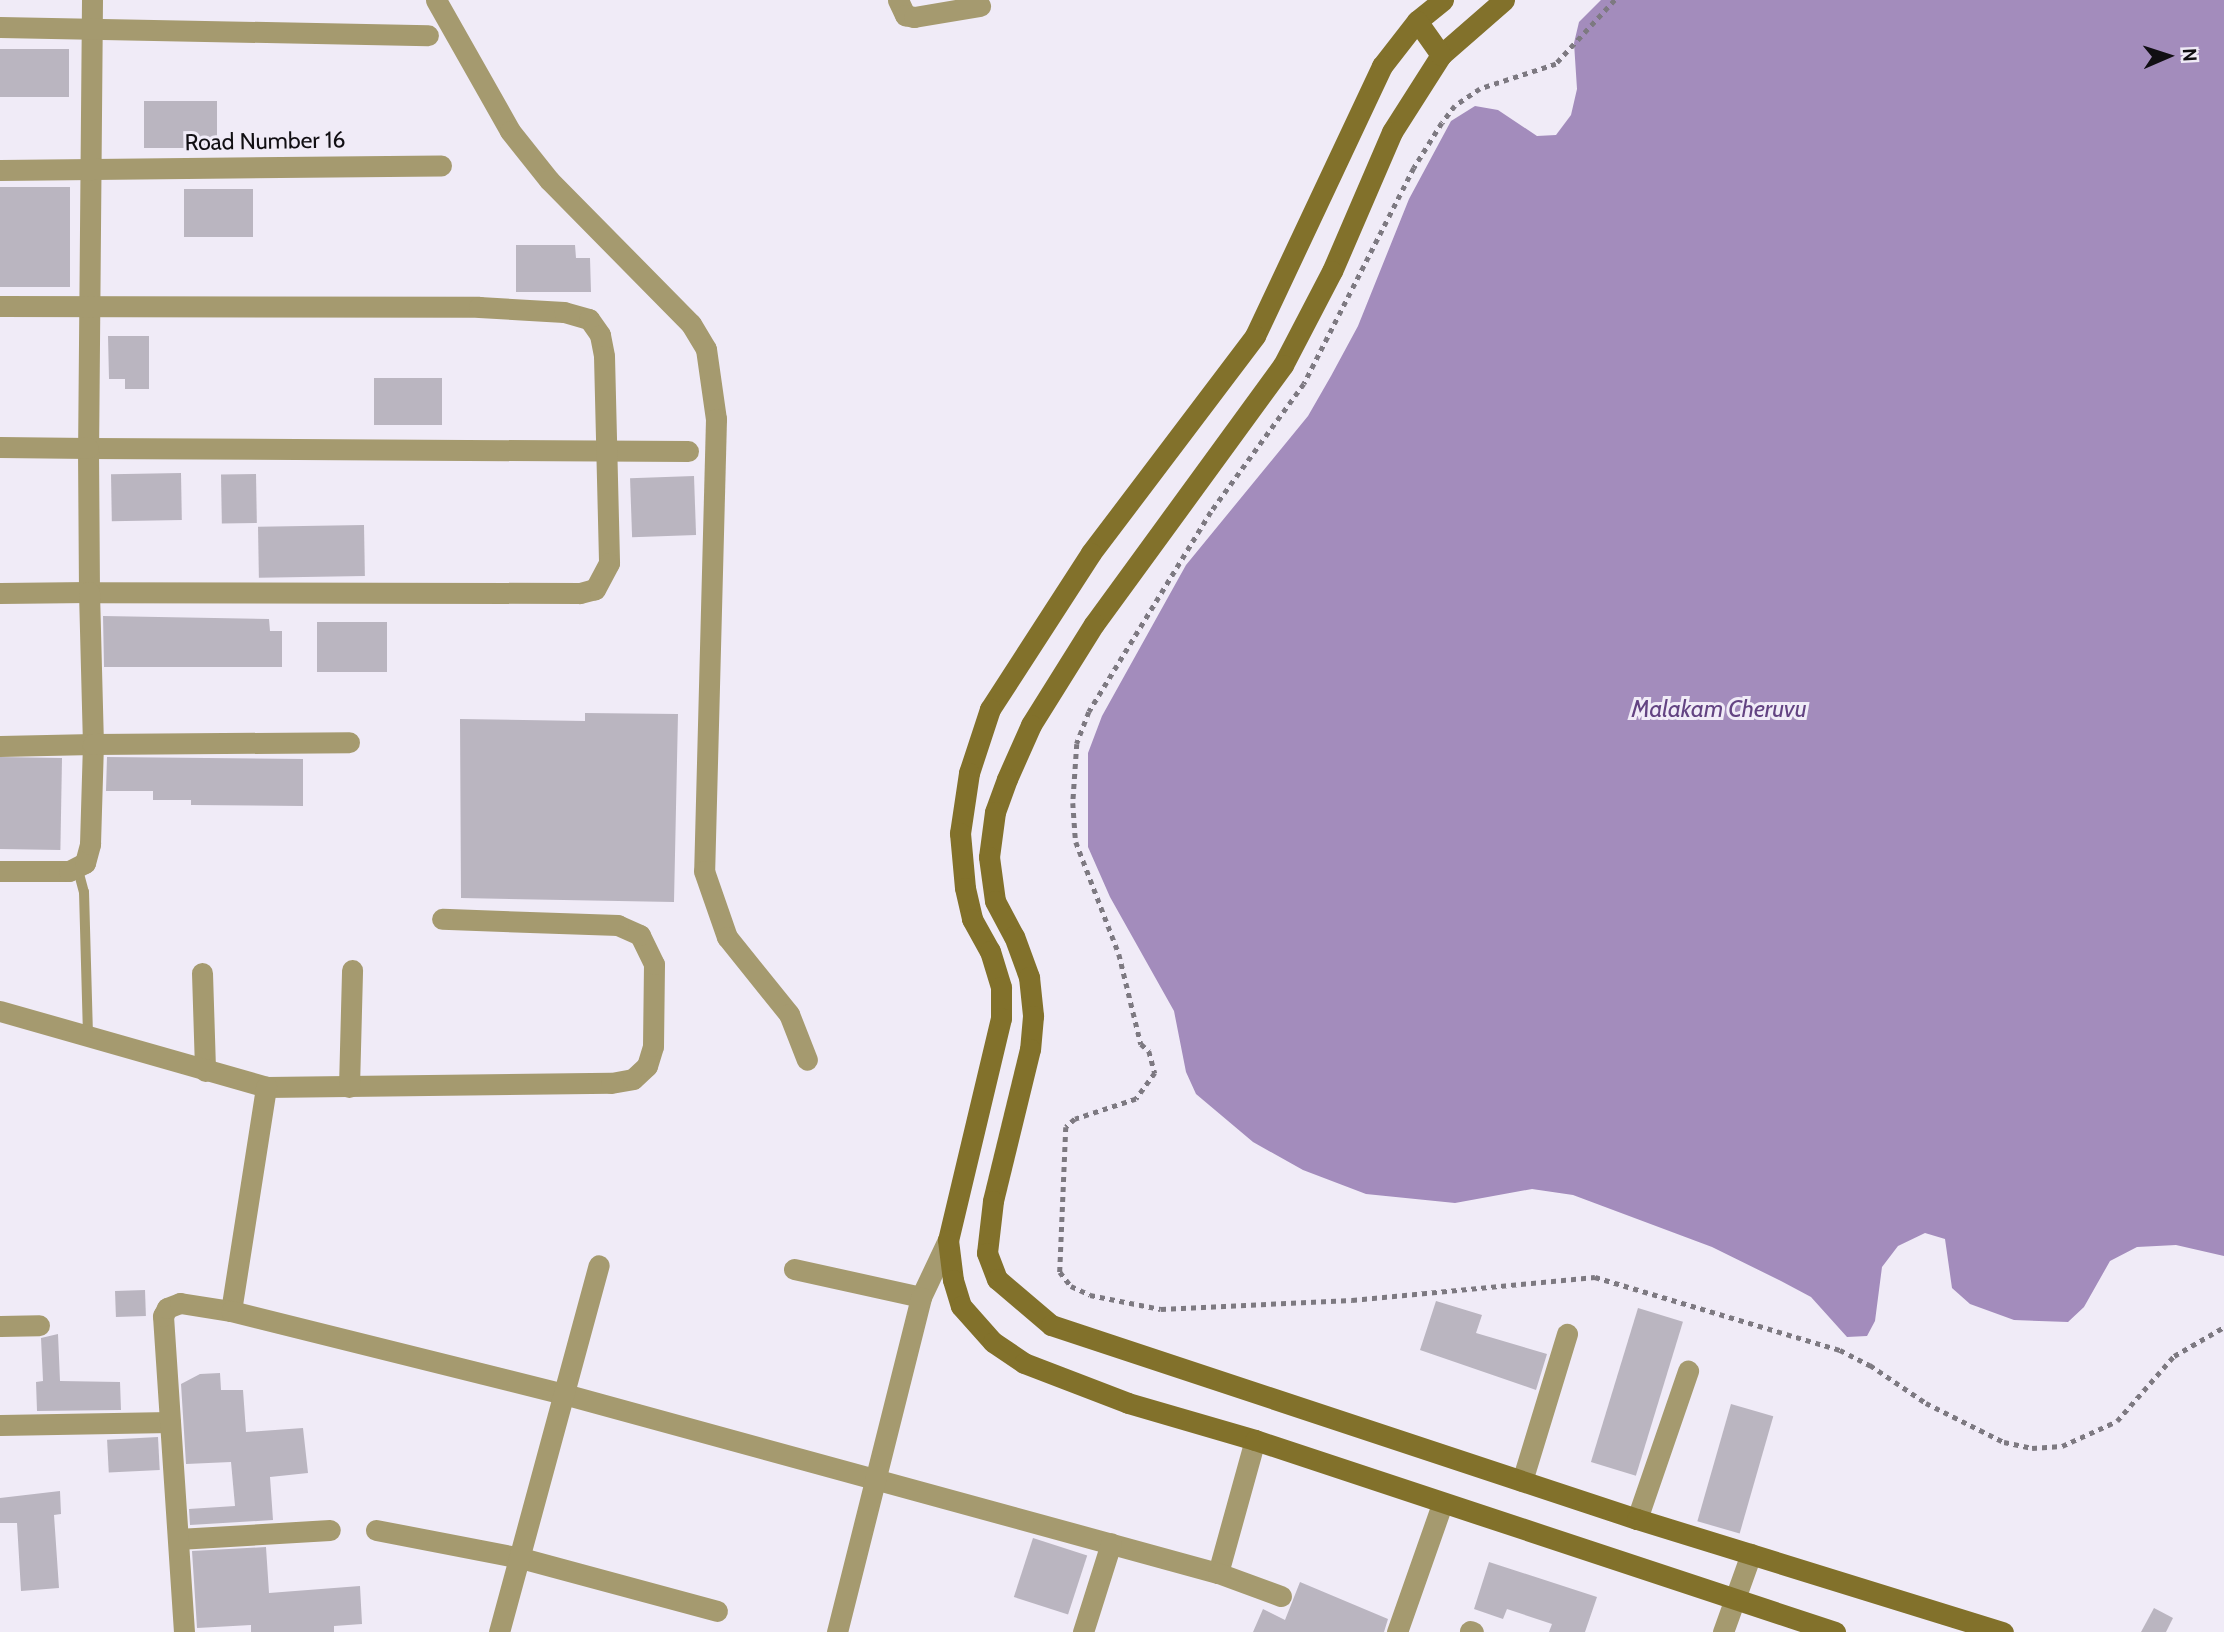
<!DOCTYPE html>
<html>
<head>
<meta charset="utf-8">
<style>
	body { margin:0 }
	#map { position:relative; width:2224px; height:1632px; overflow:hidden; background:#f0ebf7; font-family:Cabin,sans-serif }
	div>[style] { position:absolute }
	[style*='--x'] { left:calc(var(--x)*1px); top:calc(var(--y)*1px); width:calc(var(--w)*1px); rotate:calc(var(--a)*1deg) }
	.water>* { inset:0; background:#a38cbc }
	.building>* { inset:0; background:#bab5c0; transform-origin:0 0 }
	.path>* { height:4.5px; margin-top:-2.25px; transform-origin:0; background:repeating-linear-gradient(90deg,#7d7981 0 5px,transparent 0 10px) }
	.lane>* { height:10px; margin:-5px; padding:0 5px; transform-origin:5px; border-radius:5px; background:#a59a6f }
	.street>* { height:21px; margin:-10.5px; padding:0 10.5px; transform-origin:10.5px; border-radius:10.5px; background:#a59a6f }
	.secondary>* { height:21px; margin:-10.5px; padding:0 10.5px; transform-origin:10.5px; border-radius:10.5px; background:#82712b }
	span { translate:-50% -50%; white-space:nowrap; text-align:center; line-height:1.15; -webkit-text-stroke:6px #f0ebf7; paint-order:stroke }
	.street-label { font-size:23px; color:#110f13 }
	.water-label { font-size:24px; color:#634382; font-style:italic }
	.north { position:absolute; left:2133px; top:21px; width:70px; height:70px; -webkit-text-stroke:5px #f0ebf7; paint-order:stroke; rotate:87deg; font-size:19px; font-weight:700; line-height:28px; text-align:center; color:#110f13 }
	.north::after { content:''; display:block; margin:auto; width:24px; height:32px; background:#110f13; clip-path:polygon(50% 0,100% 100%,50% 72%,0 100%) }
</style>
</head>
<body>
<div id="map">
	<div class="water">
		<div style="clip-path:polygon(1601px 0,2224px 0,2224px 1256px,2176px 1245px,2137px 1247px,2110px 1261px,2084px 1307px,2068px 1322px,2014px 1320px,1970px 1304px,1952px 1288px,1945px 1239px,1925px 1233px,1898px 1246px,1882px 1267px,1875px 1321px,1867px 1336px,1847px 1337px,1811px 1297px,1781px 1281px,1712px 1247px,1573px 1195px,1532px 1189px,1455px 1203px,1366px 1194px,1303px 1170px,1253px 1142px,1196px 1094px,1186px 1072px,1174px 1011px,1110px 897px,1088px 847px,1088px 753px,1102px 716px,1186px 565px,1308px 416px,1331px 376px,1358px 326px,1409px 199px,1451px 121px,1475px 106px,1498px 110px,1537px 136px,1556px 135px,1571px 115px,1577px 89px,1574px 43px,1579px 22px)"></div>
	</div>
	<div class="building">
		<div style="left:69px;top:49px;width:48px;height:69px;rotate:90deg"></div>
		<div style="left:144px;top:101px;width:73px;height:47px"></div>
		<div style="left:0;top:187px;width:70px;height:100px"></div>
		<div style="left:184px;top:189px;width:69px;height:48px"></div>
		<div style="clip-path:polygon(516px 245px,575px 245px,576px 258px,590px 258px,591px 292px,516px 292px)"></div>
		<div style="clip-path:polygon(108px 336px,149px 336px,149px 389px,125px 389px,125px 379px,109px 379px)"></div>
		<div style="left:374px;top:378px;width:68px;height:47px"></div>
		<div style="left:181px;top:473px;width:47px;height:70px;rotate:89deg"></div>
		<div style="left:256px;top:474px;width:49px;height:35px;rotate:89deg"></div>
		<div style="left:694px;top:476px;width:59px;height:64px;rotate:88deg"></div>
		<div style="left:364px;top:525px;width:51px;height:106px;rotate:89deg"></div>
		<div style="clip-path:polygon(103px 616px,269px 619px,270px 631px,282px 631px,282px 667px,104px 667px)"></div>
		<div style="left:317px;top:622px;width:70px;height:50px"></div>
		<div style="clip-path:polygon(585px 713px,678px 714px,674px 902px,461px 898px,460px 719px,585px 721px)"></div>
		<div style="clip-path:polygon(107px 757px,303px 759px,303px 806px,191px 805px,191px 800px,153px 800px,153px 791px,106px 791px)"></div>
		<div style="left:62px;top:758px;width:92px;height:62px;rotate:91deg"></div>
		<div style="left:145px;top:1290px;width:26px;height:30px;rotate:88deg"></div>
		<div style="clip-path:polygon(1436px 1301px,1482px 1315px,1476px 1333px,1547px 1354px,1536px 1390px,1420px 1350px)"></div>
		<div style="left:1638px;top:1308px;width:47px;height:161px;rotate:17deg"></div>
		<div style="clip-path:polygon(58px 1334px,60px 1381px,120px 1382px,121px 1410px,37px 1411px,36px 1382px,43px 1381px,41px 1338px)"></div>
		<div style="clip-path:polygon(220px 1373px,221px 1390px,243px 1390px,246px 1432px,303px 1428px,308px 1473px,270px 1477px,273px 1520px,190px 1525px,189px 1509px,235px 1506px,231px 1462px,186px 1464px,181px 1384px,200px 1374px)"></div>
		<div style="left:1731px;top:1404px;width:44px;height:122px;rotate:16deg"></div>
		<div style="left:158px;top:1437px;width:33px;height:51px;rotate:87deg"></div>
		<div style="clip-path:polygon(60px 1491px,61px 1514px,54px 1515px,59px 1588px,21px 1591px,17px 1523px,0 1523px,0 1498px)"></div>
		<div style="left:1033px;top:1538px;width:57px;height:62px;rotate:18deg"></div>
		<div style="clip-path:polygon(266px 1547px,269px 1593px,360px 1586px,362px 1624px,334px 1626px,334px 1632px,251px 1632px,251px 1625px,197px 1628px,192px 1551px)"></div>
		<div style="clip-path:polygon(1489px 1562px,1597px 1597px,1585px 1632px,1549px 1632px,1552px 1624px,1507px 1609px,1503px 1619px,1474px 1609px)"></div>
		<div style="clip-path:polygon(1300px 1582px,1388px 1619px,1384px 1632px,1253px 1632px,1263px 1609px,1285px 1620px)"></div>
		<div style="clip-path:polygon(2154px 1608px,2173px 1618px,2166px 1632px,2141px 1632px)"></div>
	</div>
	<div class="path">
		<div style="--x:1615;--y:0;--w:87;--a:132.7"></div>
		<div style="--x:1556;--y:64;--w:80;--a:161.8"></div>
		<div style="--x:1480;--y:89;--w:30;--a:146"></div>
		<div style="--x:1455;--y:106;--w:21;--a:127"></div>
		<div style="--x:1442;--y:123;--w:53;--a:121.9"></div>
		<div style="--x:1414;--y:168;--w:242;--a:117"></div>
		<div style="--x:1304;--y:384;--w:158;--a:126"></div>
		<div style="--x:1211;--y:512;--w:234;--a:121.4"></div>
		<div style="--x:1089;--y:712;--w:34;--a:111"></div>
		<div style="--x:1077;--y:744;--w:59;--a:93.9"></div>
		<div style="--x:1073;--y:803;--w:39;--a:86"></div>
		<div style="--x:1076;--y:842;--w:120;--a:69"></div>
		<div style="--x:1119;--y:954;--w:93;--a:76.3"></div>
		<div style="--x:1141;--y:1044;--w:11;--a:41"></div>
		<div style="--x:1149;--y:1051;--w:23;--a:75"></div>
		<div style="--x:1155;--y:1073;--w:32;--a:126"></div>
		<div style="--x:1136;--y:1099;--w:64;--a:161.8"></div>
		<div style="--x:1075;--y:1119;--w:12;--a:138"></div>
		<div style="--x:1066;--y:1127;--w:145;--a:92.4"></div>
		<div style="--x:1060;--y:1272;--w:18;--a:52"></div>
		<div style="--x:1071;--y:1286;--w:21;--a:25"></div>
		<div style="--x:1090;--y:1295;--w:72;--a:11.2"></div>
		<div style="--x:1161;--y:1309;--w:191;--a:-2.7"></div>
		<div style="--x:1352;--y:1300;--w:244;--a:-5.4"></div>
		<div style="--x:1595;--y:1277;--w:256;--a:16.6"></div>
		<div style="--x:1840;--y:1350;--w:34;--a:27"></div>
		<div style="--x:1870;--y:1365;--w:68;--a:34.2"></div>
		<div style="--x:1926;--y:1403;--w:87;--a:26.6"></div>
		<div style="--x:2004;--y:1442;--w:29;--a:12"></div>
		<div style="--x:2032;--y:1448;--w:30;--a:-4"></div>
		<div style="--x:2062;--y:1446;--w:60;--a:-24.4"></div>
		<div style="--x:2117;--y:1421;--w:86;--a:-48.8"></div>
		<div style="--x:2174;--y:1356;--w:58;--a:-30.1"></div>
	</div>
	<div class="lane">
		<div style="--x:78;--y:870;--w:23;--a:75"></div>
		<div style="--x:84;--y:892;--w:145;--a:88.4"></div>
	</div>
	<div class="street">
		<div style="--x:92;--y:0;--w:448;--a:90.5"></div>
		<div style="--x:88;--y:448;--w:600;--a:0.29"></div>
		<div style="--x:436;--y:0;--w:150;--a:60.5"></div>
		<div style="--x:510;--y:131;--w:63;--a:51.5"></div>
		<div style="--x:549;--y:180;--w:202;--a:45.4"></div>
		<div style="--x:691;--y:324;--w:29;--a:59"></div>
		<div style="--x:706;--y:349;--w:71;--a:81.9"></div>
		<div style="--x:716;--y:419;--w:452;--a:91.5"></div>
		<div style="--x:704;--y:871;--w:70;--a:70.8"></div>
		<div style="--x:727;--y:937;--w:99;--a:51.2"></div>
		<div style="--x:789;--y:1014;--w:49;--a:68.6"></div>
		<div style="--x:898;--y:0;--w:17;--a:65"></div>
		<div style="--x:905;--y:15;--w:9;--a:13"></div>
		<div style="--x:914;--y:17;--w:67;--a:-9.5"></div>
		<div style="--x:0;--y:27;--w:428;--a:1.1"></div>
		<div style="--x:0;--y:170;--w:441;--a:-0.6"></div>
		<div style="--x:0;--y:306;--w:479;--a:0.1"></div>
		<div style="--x:479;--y:307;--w:85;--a:3.4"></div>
		<div style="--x:564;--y:312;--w:26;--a:16"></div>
		<div style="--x:589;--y:319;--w:19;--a:55"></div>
		<div style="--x:600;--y:335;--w:21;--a:79"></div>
		<div style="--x:604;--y:356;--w:207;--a:88.6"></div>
		<div style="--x:609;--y:563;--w:30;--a:118"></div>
		<div style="--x:595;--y:589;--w:16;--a:165"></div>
		<div style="--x:580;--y:593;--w:491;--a:-179.9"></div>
		<div style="--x:89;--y:592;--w:144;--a:-90.4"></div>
		<div style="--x:88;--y:448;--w:88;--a:-179.3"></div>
		<div style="--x:0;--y:593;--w:89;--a:-0.6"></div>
		<div style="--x:89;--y:592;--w:152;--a:88.5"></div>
		<div style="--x:93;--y:744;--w:93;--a:178.8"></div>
		<div style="--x:0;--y:871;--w:69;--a:0"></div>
		<div style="--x:69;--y:871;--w:18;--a:-27"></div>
		<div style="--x:85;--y:863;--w:20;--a:-75"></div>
		<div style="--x:90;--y:844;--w:100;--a:-88.3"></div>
		<div style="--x:93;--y:744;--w:256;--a:-0.4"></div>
		<div style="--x:202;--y:973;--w:98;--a:88.2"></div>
		<div style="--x:0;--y:1011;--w:277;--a:15.9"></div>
		<div style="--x:266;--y:1087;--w:345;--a:-0.7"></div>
		<div style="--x:611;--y:1083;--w:22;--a:-10"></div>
		<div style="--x:633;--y:1079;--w:19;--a:-43"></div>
		<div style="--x:647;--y:1066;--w:21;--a:-73"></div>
		<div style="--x:653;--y:1046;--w:82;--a:-89.3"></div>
		<div style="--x:654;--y:964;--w:32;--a:-116"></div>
		<div style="--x:640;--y:935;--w:24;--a:-156"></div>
		<div style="--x:618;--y:925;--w:176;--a:-178"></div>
		<div style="--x:349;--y:1087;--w:117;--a:-88.5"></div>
		<div style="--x:794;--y:1269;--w:130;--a:12.4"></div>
		<div style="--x:921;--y:1297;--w:63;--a:-64.7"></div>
		<div style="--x:231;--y:1311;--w:227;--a:-81.1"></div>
		<div style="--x:0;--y:1326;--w:39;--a:-1"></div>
		<div style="--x:0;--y:1425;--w:170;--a:-1"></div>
		<div style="--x:1522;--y:1481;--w:154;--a:-73"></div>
		<div style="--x:1637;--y:1519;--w:157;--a:-71"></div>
		<div style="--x:376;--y:1530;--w:148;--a:10.9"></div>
		<div style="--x:521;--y:1558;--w:203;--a:15.1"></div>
		<div style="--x:178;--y:1539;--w:152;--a:-3.4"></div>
		<div style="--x:1218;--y:1573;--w:138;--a:-74.5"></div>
		<div style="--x:1470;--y:1631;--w:3;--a:18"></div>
		<div style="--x:184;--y:1632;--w:317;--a:-93.8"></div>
		<div style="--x:163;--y:1316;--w:9;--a:-63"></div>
		<div style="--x:167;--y:1308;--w:14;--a:-21"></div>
		<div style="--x:180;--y:1303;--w:52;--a:8.9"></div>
		<div style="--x:231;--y:1311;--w:343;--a:14"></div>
		<div style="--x:564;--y:1394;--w:678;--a:15.31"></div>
		<div style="--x:1218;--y:1573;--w:67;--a:20.1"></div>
		<div style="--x:499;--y:1632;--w:380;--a:-74.8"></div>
		<div style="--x:837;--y:1632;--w:345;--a:-75.9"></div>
		<div style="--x:1083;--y:1632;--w:93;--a:-72.5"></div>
		<div style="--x:1397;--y:1632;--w:136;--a:-70.6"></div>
		<div style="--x:1723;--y:1632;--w:83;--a:-70.3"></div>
	</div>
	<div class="secondary">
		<div style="--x:1443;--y:0;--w:33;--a:141"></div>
		<div style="--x:1417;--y:21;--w:57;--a:127.9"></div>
		<div style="--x:1382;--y:66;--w:298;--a:115.2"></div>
		<div style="--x:1255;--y:336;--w:272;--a:127.1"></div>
		<div style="--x:1091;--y:553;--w:186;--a:122.9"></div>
		<div style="--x:990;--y:709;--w:67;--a:108.2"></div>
		<div style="--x:969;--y:773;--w:61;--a:98.5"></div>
		<div style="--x:960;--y:833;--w:55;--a:84.8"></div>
		<div style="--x:965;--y:888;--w:32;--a:77"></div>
		<div style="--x:972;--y:919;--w:37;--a:61"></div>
		<div style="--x:990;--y:951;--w:38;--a:73"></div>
		<div style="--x:1001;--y:987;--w:31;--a:90"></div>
		<div style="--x:1001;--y:1018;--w:228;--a:103.4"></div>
		<div style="--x:948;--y:1240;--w:40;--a:82.9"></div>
		<div style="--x:953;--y:1280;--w:27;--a:73"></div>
		<div style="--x:961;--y:1306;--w:48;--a:48.4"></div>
		<div style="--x:993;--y:1342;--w:37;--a:34"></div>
		<div style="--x:1024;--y:1363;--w:111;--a:21"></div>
		<div style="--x:1128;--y:1403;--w:132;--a:16.2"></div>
		<div style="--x:1255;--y:1440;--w:611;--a:18.32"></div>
		<div style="--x:1504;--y:0;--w:84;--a:138.9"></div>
		<div style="--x:1441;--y:55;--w:91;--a:122.5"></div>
		<div style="--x:1392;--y:132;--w:151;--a:113.3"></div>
		<div style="--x:1332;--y:271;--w:106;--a:117.5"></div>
		<div style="--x:1283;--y:365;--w:321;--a:126.1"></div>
		<div style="--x:1094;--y:624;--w:119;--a:122"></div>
		<div style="--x:1031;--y:725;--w:59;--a:114"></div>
		<div style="--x:1007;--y:779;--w:35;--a:110"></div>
		<div style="--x:995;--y:812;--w:45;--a:97.6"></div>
		<div style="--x:989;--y:857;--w:44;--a:82.2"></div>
		<div style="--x:995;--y:901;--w:40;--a:62"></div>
		<div style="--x:1014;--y:936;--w:44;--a:69.9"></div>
		<div style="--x:1029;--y:977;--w:39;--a:84"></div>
		<div style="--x:1033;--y:1016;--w:33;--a:95"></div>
		<div style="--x:1030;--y:1049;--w:156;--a:103.7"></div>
		<div style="--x:993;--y:1201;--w:52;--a:96.6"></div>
		<div style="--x:987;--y:1253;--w:28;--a:69"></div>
		<div style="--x:997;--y:1279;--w:71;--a:40.4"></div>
		<div style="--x:1051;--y:1325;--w:617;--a:18.32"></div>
		<div style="--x:1637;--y:1519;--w:383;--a:17.2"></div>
		<div style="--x:1417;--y:21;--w:42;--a:54.8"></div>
	</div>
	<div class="street-label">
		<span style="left:265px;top:141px;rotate:-1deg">Road Number 16</span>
	</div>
	<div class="water-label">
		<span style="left:1719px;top:709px">Malakam Cheruvu</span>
	</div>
	<div class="north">N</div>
</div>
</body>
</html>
